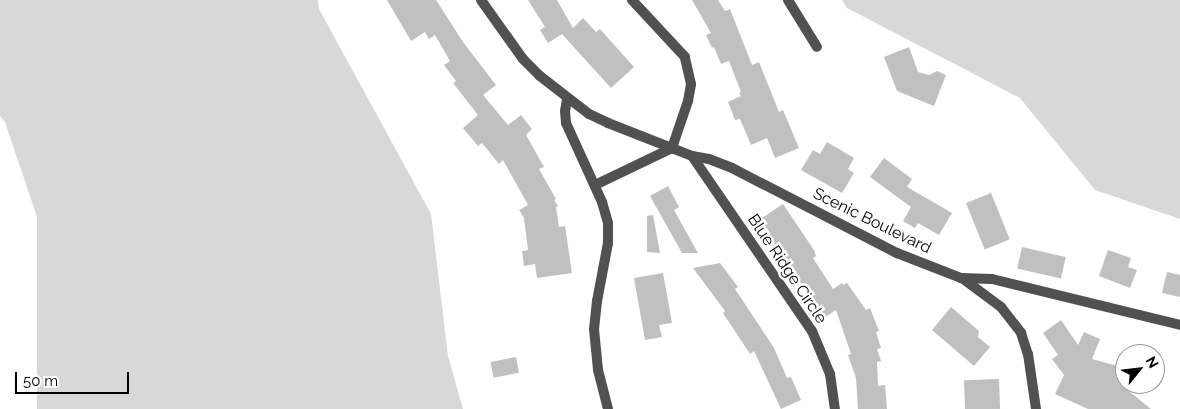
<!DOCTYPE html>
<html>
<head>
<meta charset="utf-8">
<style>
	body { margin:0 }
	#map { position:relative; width:1180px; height:409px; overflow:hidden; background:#fff; font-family:Raleway,sans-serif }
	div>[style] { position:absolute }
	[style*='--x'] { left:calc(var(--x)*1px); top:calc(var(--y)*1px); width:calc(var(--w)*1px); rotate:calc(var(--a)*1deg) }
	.green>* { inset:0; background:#d8d8d8 }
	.building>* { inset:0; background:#c0c0c0; transform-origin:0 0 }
	.minor>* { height:10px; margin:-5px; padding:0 5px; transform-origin:5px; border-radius:5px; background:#515151 }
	span { translate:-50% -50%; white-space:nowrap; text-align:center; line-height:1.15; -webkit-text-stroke:5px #fff; paint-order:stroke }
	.street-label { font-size:16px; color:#000 }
	.north { position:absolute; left:1115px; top:344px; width:50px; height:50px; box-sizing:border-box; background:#fff; border:1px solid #999; border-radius:50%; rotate:61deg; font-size:14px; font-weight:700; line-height:20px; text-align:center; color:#000 }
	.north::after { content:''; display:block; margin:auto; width:18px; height:22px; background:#000; clip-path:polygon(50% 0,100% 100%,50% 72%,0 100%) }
	.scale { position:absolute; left:15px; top:372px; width:114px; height:22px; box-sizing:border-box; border:2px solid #000; border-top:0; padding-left:6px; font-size:15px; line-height:18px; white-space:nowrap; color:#000; -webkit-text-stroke:4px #fff; paint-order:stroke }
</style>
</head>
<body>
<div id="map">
	<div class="green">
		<div style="clip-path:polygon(0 0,318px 0,319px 9px,431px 214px,448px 356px,463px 409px,37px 409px,37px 217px,5px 122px,0 116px)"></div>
		<div style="clip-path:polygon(842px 0,1180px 0,1180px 219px,1095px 190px,1020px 98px,847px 8px)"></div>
	</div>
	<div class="building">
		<div style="clip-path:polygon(387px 0,436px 0,463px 42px,496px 85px,483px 95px,508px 125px,521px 115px,532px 129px,526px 135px,544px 167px,539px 169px,556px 199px,554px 200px,558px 206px,556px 207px,559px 227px,565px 226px,572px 273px,537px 278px,535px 264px,524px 266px,522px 251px,528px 250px,524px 218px,519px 210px,528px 205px,503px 160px,499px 164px,482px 143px,478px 146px,463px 128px,478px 115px,453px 83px,456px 81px,444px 65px,450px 61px,435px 35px,429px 39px,425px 32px,411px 41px)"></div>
		<div style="clip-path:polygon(528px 0,557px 0,573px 28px,583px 18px,596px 32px,600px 29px,634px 67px,611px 88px,562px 34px,548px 43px,540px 30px,545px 27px)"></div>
		<div style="clip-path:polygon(692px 0,718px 0,725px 11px,730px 9px,752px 65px,759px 62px,779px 112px,783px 110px,799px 148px,775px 158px,767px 138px,751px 145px,740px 119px,735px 120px,728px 102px,741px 96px,739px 93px,741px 92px,729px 61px,721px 64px,714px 47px,712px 48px,706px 35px,711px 33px)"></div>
		<div style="clip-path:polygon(909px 47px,918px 72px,929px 75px,937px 71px,946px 75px,934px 106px,897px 91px,884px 57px)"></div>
		<div style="clip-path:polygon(827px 142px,854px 158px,848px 169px,854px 173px,842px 193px,801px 170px,813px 150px,820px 154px)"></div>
		<div style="clip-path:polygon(884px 158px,912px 179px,907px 187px,952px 213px,939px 235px,918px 223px,915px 228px,903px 221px,911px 207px,870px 177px)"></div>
		<div style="clip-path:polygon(668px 186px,679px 207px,674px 210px,698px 253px,682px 253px,650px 196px)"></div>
		<div style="left:991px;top:193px;width:50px;height:27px;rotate:68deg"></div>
		<div style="clip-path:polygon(783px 204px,814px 250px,816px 256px,813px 258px,833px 289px,842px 283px,843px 285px,847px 283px,866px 310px,870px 308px,879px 331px,876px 332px,881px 348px,877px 349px,881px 361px,877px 362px,878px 386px,885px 385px,887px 409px,858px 409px,856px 378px,848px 355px,851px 354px,836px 310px,824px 318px,759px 220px)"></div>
		<div style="clip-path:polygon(653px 215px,660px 253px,647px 252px,647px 216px)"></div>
		<div style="left:1022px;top:247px;width:45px;height:22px;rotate:13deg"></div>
		<div style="clip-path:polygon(1108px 250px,1131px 258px,1128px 267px,1137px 270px,1130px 288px,1099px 276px)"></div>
		<div style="clip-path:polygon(720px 263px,738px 287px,735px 289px,774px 348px,787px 378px,791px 377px,801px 400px,781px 409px,754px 351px,750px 354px,723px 313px,725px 311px,693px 268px)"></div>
		<div style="clip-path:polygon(1167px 272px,1180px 275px,1180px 297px,1162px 293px)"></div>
		<div style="clip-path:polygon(663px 273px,672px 323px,659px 325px,662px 337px,645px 340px,634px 278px)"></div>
		<div style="clip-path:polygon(951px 307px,979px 331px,978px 337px,990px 347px,974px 366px,932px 330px)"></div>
		<div style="clip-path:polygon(1061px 320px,1078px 345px,1084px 332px,1100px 339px,1092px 359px,1125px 368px,1125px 388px,1151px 409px,1088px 409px,1055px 394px,1064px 375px,1052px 359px,1058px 355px,1043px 333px)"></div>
		<div style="left:516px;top:357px;width:16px;height:26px;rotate:79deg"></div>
		<div style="left:999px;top:379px;width:30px;height:35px;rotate:88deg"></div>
	</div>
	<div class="minor">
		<div style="--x:481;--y:0;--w:72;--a:54.6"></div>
		<div style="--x:523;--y:59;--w:24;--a:45"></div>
		<div style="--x:540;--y:76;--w:62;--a:37.8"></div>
		<div style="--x:589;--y:114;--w:21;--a:25"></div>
		<div style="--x:608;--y:123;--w:90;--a:21.4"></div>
		<div style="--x:692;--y:156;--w:17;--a:10"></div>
		<div style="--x:709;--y:159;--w:25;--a:21"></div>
		<div style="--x:732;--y:168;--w:186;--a:27.3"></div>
		<div style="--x:897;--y:253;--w:69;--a:21.3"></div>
		<div style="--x:961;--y:278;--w:31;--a:2"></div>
		<div style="--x:992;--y:279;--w:194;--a:13.7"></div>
		<div style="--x:788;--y:0;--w:55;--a:58.3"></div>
		<div style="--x:567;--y:99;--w:12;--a:99"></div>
		<div style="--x:565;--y:111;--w:12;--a:85"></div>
		<div style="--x:566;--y:123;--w:87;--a:65.5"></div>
		<div style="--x:602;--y:202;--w:22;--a:74"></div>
		<div style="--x:608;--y:223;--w:20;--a:90"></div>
		<div style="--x:608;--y:243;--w:59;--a:100.7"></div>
		<div style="--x:597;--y:301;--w:28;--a:96"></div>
		<div style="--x:594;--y:329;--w:41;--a:84.4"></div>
		<div style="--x:598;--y:370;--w:40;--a:75.6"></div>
		<div style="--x:692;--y:156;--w:212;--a:55.6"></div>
		<div style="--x:812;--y:331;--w:47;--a:67.3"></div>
		<div style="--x:830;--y:374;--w:35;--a:82"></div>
		<div style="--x:595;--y:185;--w:85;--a:-25.7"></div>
		<div style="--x:672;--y:148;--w:50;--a:-71.2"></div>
		<div style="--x:688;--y:101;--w:17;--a:-80"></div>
		<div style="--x:691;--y:84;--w:28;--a:-103"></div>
		<div style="--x:685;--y:57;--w:78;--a:-132.9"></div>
		<div style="--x:962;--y:278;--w:49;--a:36.6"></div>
		<div style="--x:1001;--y:307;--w:33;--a:52"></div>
		<div style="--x:1021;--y:333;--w:22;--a:72"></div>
		<div style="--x:1028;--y:354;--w:56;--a:81.7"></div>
	</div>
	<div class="street-label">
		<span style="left:872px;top:221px;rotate:26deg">Scenic Boulevard</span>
		<span style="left:787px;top:269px;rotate:56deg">Blue Ridge Circle</span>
	</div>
	<div class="north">N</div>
	<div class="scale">50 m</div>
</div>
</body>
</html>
